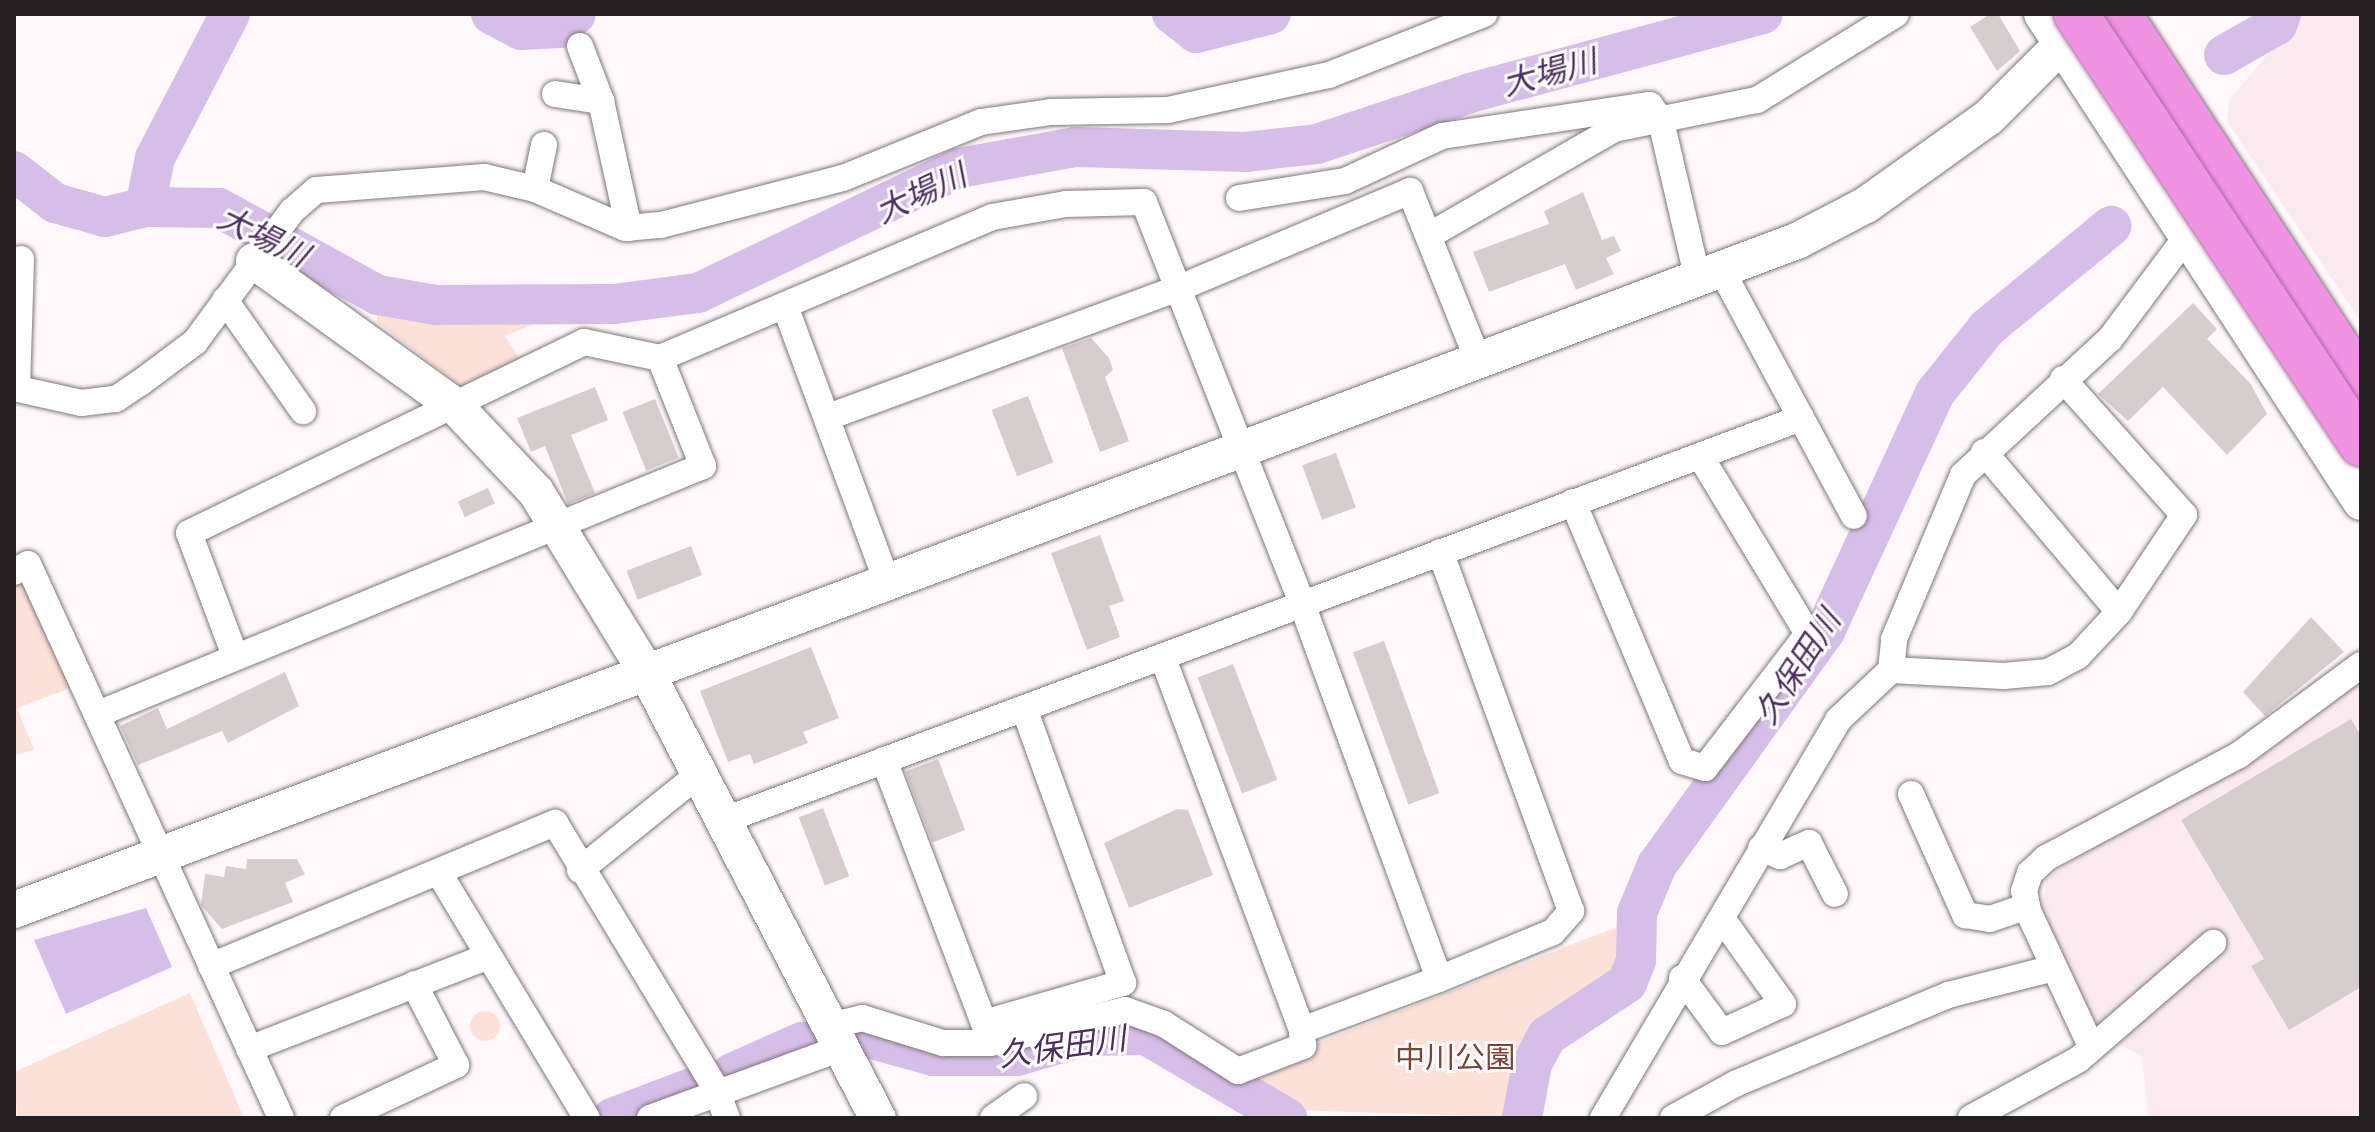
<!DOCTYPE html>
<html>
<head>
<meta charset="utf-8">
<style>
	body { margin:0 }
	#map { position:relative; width:2375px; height:1132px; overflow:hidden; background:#fff9fb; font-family:Commissioner,"Noto Sans JP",sans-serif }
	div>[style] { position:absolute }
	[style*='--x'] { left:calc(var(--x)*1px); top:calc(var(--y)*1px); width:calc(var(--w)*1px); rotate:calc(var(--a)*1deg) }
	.built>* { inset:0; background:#fbebf0 }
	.green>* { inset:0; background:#fce1d9 }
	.round { border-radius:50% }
	.water>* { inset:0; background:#d7bee8 }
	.river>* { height:40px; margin:-20px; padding:0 20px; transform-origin:20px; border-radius:20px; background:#d7bee8 }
	.building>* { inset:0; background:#d6cece; transform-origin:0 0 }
	.roads { filter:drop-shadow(0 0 2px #7e787a) drop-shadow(0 0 2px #7e787a) }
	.street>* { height:26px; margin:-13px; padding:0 13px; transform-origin:13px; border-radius:13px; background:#fff }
	.secondary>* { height:36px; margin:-18px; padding:0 18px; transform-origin:18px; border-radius:18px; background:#fff }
	.highway>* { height:44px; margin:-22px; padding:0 22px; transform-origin:22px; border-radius:22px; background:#f193e3 }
	.bridges { filter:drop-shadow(0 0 2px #a96b9f) drop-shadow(0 0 2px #a96b9f) }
	.highway-bridge>* { height:44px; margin:-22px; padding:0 22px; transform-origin:22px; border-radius:22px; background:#f193e3 }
	span { translate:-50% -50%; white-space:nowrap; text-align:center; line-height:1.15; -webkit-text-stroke:6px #fff; paint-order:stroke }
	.park-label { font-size:30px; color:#834130 }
	.water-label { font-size:32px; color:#4e2e62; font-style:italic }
	.frame { position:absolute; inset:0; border:16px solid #222021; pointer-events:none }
</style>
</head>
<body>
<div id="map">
	<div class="built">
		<div style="clip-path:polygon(2301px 14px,2361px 14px,2361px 322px,2227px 121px,2230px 99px)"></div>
		<div style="clip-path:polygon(2361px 672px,2361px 1118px,2148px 1118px,2142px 1057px,2104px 1035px,2039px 924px,2047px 878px)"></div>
	</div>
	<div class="green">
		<div style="clip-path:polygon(377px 310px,408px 311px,566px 311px,505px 336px,525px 367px,464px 388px,377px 322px)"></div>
		<div style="clip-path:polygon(14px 580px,28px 582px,78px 685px,17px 708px,34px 750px,14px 755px)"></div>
		<div style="clip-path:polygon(1630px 922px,1624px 968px,1609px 986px,1570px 1006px,1532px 1039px,1519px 1064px,1518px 1104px,1505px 1117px,1291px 1110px,1250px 1080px,1315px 1044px)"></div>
		<div style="clip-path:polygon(190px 993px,244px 1118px,17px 1118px,14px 1072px)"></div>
		<div class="round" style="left:470px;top:1011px;width:30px;height:30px"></div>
	</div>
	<div class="water">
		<div style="clip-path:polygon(146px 908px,172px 967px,66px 1014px,34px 940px)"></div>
	</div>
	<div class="river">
		<div style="--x:491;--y:14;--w:34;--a:28"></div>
		<div style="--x:521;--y:30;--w:39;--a:-3"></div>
		<div style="--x:560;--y:28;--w:21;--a:-41"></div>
		<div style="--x:1172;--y:14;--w:31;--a:38"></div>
		<div style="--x:1196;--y:33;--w:77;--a:-14.2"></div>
		<div style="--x:2224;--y:55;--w:61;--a:-29.5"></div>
		<div style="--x:2277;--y:25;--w:12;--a:-70"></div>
		<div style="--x:14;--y:171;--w:52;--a:38"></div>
		<div style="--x:55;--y:203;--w:52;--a:15.6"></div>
		<div style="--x:105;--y:217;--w:41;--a:-14"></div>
		<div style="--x:145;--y:207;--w:74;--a:0.8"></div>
		<div style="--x:219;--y:208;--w:181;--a:28.7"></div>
		<div style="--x:378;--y:295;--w:59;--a:9.8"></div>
		<div style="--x:436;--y:305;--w:178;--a:-0.3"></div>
		<div style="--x:614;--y:304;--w:85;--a:-7.5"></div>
		<div style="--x:698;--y:293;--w:289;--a:-25.6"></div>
		<div style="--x:959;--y:168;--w:119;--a:-10.2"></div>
		<div style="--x:1076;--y:147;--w:169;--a:1.7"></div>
		<div style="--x:1245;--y:152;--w:72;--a:-6.3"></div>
		<div style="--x:1317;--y:144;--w:161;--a:-18.4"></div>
		<div style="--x:1470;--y:93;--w:303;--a:-15.1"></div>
		<div style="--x:145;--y:207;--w:50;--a:-78.5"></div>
		<div style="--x:155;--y:158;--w:162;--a:-62.5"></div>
		<div style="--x:865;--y:1037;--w:71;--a:15.6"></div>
		<div style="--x:933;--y:1056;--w:84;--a:0"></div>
		<div style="--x:1017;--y:1056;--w:72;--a:-16.2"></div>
		<div style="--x:1086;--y:1036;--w:60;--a:-1"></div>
		<div style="--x:1146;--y:1035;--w:164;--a:30.5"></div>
		<div style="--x:732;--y:1073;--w:77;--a:-23.9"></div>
		<div style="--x:612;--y:1118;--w:85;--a:-20.6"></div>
		<div style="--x:1522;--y:1118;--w:55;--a:-79.5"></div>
		<div style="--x:1532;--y:1064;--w:32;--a:-62"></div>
		<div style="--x:1547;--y:1036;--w:96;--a:-33.5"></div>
		<div style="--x:1627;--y:983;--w:24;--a:-68"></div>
		<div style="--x:1636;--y:961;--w:48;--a:-88.8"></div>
		<div style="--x:1637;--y:913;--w:52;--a:-67.4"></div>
		<div style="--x:1657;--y:865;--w:288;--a:-54.3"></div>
		<div style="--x:1825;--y:631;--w:262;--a:-65.2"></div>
		<div style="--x:1935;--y:393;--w:83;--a:-51.3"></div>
		<div style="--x:1987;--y:328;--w:161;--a:-39.4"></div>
	</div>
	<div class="building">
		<div style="clip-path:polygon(1990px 14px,1998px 14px,2020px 51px,1997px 71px,1970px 27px)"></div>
		<div style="clip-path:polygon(1583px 192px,1602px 240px,1614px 236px,1621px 251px,1606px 258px,1614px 274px,1576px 290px,1565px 264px,1489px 292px,1473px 252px,1549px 224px,1544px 211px)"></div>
		<div style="clip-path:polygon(2193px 303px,2217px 329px,2207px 339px,2250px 383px,2267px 414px,2227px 455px,2163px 387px,2128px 421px,2098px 394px)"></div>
		<div style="clip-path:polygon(1091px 338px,1109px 358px,1113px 370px,1105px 377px,1129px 441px,1100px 452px,1062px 348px)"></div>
		<div style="clip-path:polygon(595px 387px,608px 420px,571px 435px,595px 493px,568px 504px,545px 446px,531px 452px,517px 418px)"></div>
		<div style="left:1028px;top:396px;width:71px;height:39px;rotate:69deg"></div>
		<div style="left:655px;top:399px;width:63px;height:35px;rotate:68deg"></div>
		<div style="left:1336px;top:453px;width:58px;height:36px;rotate:70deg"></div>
		<div style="left:488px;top:488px;width:17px;height:33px;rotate:66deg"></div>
		<div style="clip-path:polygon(1100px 535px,1124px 601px,1109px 606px,1120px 637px,1087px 650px,1051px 553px)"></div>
		<div style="left:691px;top:546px;width:31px;height:69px;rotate:69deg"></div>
		<div style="clip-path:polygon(2311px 617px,2344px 652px,2265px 716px,2243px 692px)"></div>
		<div style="left:1384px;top:641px;width:162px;height:33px;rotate:70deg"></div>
		<div style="clip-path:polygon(811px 647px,839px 718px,803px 732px,808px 743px,754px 764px,750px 754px,728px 762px,700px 691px)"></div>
		<div style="left:1233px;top:664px;width:124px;height:38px;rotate:69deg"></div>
		<div style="clip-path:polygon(285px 672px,299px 706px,228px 743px,222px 731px,138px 765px,120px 726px,158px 708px,167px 729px)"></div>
		<div style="clip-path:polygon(2351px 719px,2361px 736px,2361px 987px,2289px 1030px,2251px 966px,2264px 959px,2181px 820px)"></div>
		<div style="left:938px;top:759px;width:76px;height:35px;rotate:69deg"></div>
		<div style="left:823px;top:808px;width:73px;height:26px;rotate:69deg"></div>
		<div style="clip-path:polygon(1177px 809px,1188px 810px,1213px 875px,1129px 908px,1104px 843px)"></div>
		<div style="clip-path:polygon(247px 859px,297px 859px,305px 874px,285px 883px,293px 902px,222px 929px,201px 905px,205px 874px,224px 877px,226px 866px,246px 869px)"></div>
	</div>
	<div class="roads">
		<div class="street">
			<div style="--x:580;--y:46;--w:59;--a:69.1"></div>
			<div style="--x:601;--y:101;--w:130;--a:77.6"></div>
			<div style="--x:555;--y:94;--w:47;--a:8.7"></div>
			<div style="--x:535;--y:189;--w:45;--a:-78.4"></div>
			<div style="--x:1239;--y:198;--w:107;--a:-9.1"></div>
			<div style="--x:1345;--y:181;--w:107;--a:-24.9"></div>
			<div style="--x:1442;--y:136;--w:210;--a:-8.5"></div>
			<div style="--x:1650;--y:105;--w:19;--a:55"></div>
			<div style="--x:1661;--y:121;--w:159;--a:76.9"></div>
			<div style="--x:1430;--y:235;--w:212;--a:-29.9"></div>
			<div style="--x:1614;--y:129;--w:146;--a:-11.5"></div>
			<div style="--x:1757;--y:100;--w:163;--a:-31.7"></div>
			<div style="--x:1722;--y:271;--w:278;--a:61.7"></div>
			<div style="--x:225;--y:300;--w:136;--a:54.9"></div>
			<div style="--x:785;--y:306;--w:296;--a:69.7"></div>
			<div style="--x:14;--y:388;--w:69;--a:12.6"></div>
			<div style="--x:81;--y:403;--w:35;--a:-7"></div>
			<div style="--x:116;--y:399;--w:29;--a:-34"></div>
			<div style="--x:140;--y:383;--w:69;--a:-36.7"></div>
			<div style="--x:195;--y:342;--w:163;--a:-53.5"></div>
			<div style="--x:292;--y:211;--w:32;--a:-41"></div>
			<div style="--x:316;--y:190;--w:169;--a:-4.4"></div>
			<div style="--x:484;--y:177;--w:52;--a:13.2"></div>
			<div style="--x:535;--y:189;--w:98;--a:23.4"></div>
			<div style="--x:625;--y:228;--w:36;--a:-5"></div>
			<div style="--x:661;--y:225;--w:188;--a:-14.5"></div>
			<div style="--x:843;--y:178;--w:149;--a:-22.1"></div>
			<div style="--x:981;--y:122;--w:71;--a:-8.1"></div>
			<div style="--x:1051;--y:112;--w:117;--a:-1"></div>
			<div style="--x:1168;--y:110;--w:165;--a:-12.3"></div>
			<div style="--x:1329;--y:75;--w:167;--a:-21.5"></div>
			<div style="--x:17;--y:388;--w:129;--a:-88.2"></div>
			<div style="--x:831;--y:416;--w:369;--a:-20.2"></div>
			<div style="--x:1177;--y:289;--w:253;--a:-22.8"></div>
			<div style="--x:1410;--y:191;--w:180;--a:68.1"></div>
			<div style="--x:1984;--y:452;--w:209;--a:49.8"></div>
			<div style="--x:1573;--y:502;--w:281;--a:67.2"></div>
			<div style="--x:1682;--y:761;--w:24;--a:17"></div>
			<div style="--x:1705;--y:768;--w:169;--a:-52.5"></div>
			<div style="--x:1808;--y:634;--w:208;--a:-121.2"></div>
			<div style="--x:14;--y:572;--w:16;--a:-30"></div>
			<div style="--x:28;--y:564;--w:609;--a:65.45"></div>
			<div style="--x:235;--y:656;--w:131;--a:-110.5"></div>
			<div style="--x:189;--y:533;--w:439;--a:-25.8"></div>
			<div style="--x:584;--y:342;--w:78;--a:11.9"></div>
			<div style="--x:660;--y:358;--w:361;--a:-23"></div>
			<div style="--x:992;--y:217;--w:75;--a:-10"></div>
			<div style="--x:1066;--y:204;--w:78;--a:-1.5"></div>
			<div style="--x:1144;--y:202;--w:432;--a:68.5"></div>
			<div style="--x:1302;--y:604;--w:399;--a:69.9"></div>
			<div style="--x:1164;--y:661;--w:394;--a:69.5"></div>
			<div style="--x:1302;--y:1030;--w:146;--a:-20.4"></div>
			<div style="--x:1439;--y:979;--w:123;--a:-22.4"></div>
			<div style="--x:1553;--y:932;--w:28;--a:-49"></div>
			<div style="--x:1571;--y:911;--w:382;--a:-110"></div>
			<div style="--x:1891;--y:670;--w:113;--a:3"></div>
			<div style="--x:2004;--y:676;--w:44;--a:-5.2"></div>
			<div style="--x:2048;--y:672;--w:34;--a:-28"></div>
			<div style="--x:2078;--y:656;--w:60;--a:-47"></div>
			<div style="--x:2119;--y:612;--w:117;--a:-56.2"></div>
			<div style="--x:2184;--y:515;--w:182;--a:-131.7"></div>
			<div style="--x:98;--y:714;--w:654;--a:-22.29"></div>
			<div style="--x:703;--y:466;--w:116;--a:-111.7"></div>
			<div style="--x:884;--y:760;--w:281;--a:69.2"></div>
			<div style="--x:984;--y:1023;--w:145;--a:-16.1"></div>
			<div style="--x:1123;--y:983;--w:289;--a:-109.8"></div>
			<div style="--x:1911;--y:794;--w:133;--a:65.9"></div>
			<div style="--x:1965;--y:915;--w:25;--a:9"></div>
			<div style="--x:1990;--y:919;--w:39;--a:-19"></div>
			<div style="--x:722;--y:821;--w:1152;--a:-20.48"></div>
			<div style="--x:1761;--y:848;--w:21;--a:23"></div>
			<div style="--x:1780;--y:856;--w:32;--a:-24"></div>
			<div style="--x:1809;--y:843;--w:57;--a:63"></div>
			<div style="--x:580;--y:870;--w:153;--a:-38.9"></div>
			<div style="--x:439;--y:873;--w:286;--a:58.9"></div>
			<div style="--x:211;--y:966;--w:373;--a:-22.6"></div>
			<div style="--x:555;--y:823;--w:313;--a:58.8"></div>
			<div style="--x:717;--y:1091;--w:29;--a:70"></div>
			<div style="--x:1682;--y:978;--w:67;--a:53.5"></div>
			<div style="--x:1722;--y:1032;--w:67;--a:-24.7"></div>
			<div style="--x:1783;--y:1004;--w:103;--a:-125.5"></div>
			<div style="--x:830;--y:1026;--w:33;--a:-14"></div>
			<div style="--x:862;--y:1018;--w:85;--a:17.2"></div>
			<div style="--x:943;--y:1043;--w:47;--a:0"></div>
			<div style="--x:990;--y:1043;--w:139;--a:-13.7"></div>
			<div style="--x:1125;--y:1010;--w:41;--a:19.7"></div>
			<div style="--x:1164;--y:1024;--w:88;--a:32.4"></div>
			<div style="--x:1238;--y:1071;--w:70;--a:-21"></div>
			<div style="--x:1303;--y:1046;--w:16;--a:-94"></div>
			<div style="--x:2091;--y:1046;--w:149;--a:-115"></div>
			<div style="--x:2028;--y:911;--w:20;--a:-101"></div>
			<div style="--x:2024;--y:891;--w:19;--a:-72"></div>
			<div style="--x:2030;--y:873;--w:22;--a:-43"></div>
			<div style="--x:2046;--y:858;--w:219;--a:-28.1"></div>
			<div style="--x:2239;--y:755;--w:152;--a:-36.4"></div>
			<div style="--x:249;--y:1049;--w:257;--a:-21.2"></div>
			<div style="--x:343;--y:1118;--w:125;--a:-25.1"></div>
			<div style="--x:456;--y:1065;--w:91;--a:-117.4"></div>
			<div style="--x:650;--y:1118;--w:203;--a:-20.1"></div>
			<div style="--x:993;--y:1118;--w:38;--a:-35"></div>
			<div style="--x:1603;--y:1118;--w:462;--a:-59.4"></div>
			<div style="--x:1838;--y:720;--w:73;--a:-43.3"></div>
			<div style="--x:1891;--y:670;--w:31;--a:-84"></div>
			<div style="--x:1894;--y:639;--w:178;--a:-67.2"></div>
			<div style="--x:1963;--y:475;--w:200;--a:-42.8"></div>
			<div style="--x:2110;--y:339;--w:129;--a:-53.2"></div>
			<div style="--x:1673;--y:1118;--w:73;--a:-28.7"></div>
			<div style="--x:1737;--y:1083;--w:229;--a:-22.6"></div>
			<div style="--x:1948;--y:995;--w:109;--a:-14.3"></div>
			<div style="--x:1971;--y:1118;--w:122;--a:-28.5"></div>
			<div style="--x:2078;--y:1060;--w:179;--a:-40.9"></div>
		</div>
		<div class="secondary">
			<div style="--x:2042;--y:14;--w:583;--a:56.83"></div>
			<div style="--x:254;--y:261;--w:248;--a:35.8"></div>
			<div style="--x:455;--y:406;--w:118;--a:46.7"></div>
			<div style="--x:536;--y:492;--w:215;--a:58.5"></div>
			<div style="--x:648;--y:675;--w:499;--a:62.6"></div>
			<div style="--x:14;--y:910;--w:1904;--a:-20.57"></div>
			<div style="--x:1797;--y:241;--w:78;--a:-27.6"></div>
			<div style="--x:1866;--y:205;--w:151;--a:-35.6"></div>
			<div style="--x:1989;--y:117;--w:146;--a:-45"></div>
		</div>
		<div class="highway">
			<div style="--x:2119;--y:14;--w:441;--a:56.7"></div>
		</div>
	</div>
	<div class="bridges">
		<div class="highway-bridge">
			<div style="--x:2076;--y:14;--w:516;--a:56.46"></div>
		</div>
	</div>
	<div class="park-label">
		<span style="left:1455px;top:1056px">中川公園</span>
	</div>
	<div class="water-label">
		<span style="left:1549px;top:71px;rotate:-15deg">大場川</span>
		<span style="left:920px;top:192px;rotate:-25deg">大場川</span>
		<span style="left:264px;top:235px;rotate:26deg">大場川</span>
		<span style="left:1796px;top:666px;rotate:-57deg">久保田川</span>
		<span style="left:1062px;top:1045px;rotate:-8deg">久保田川</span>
	</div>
	<div class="frame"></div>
</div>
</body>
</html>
